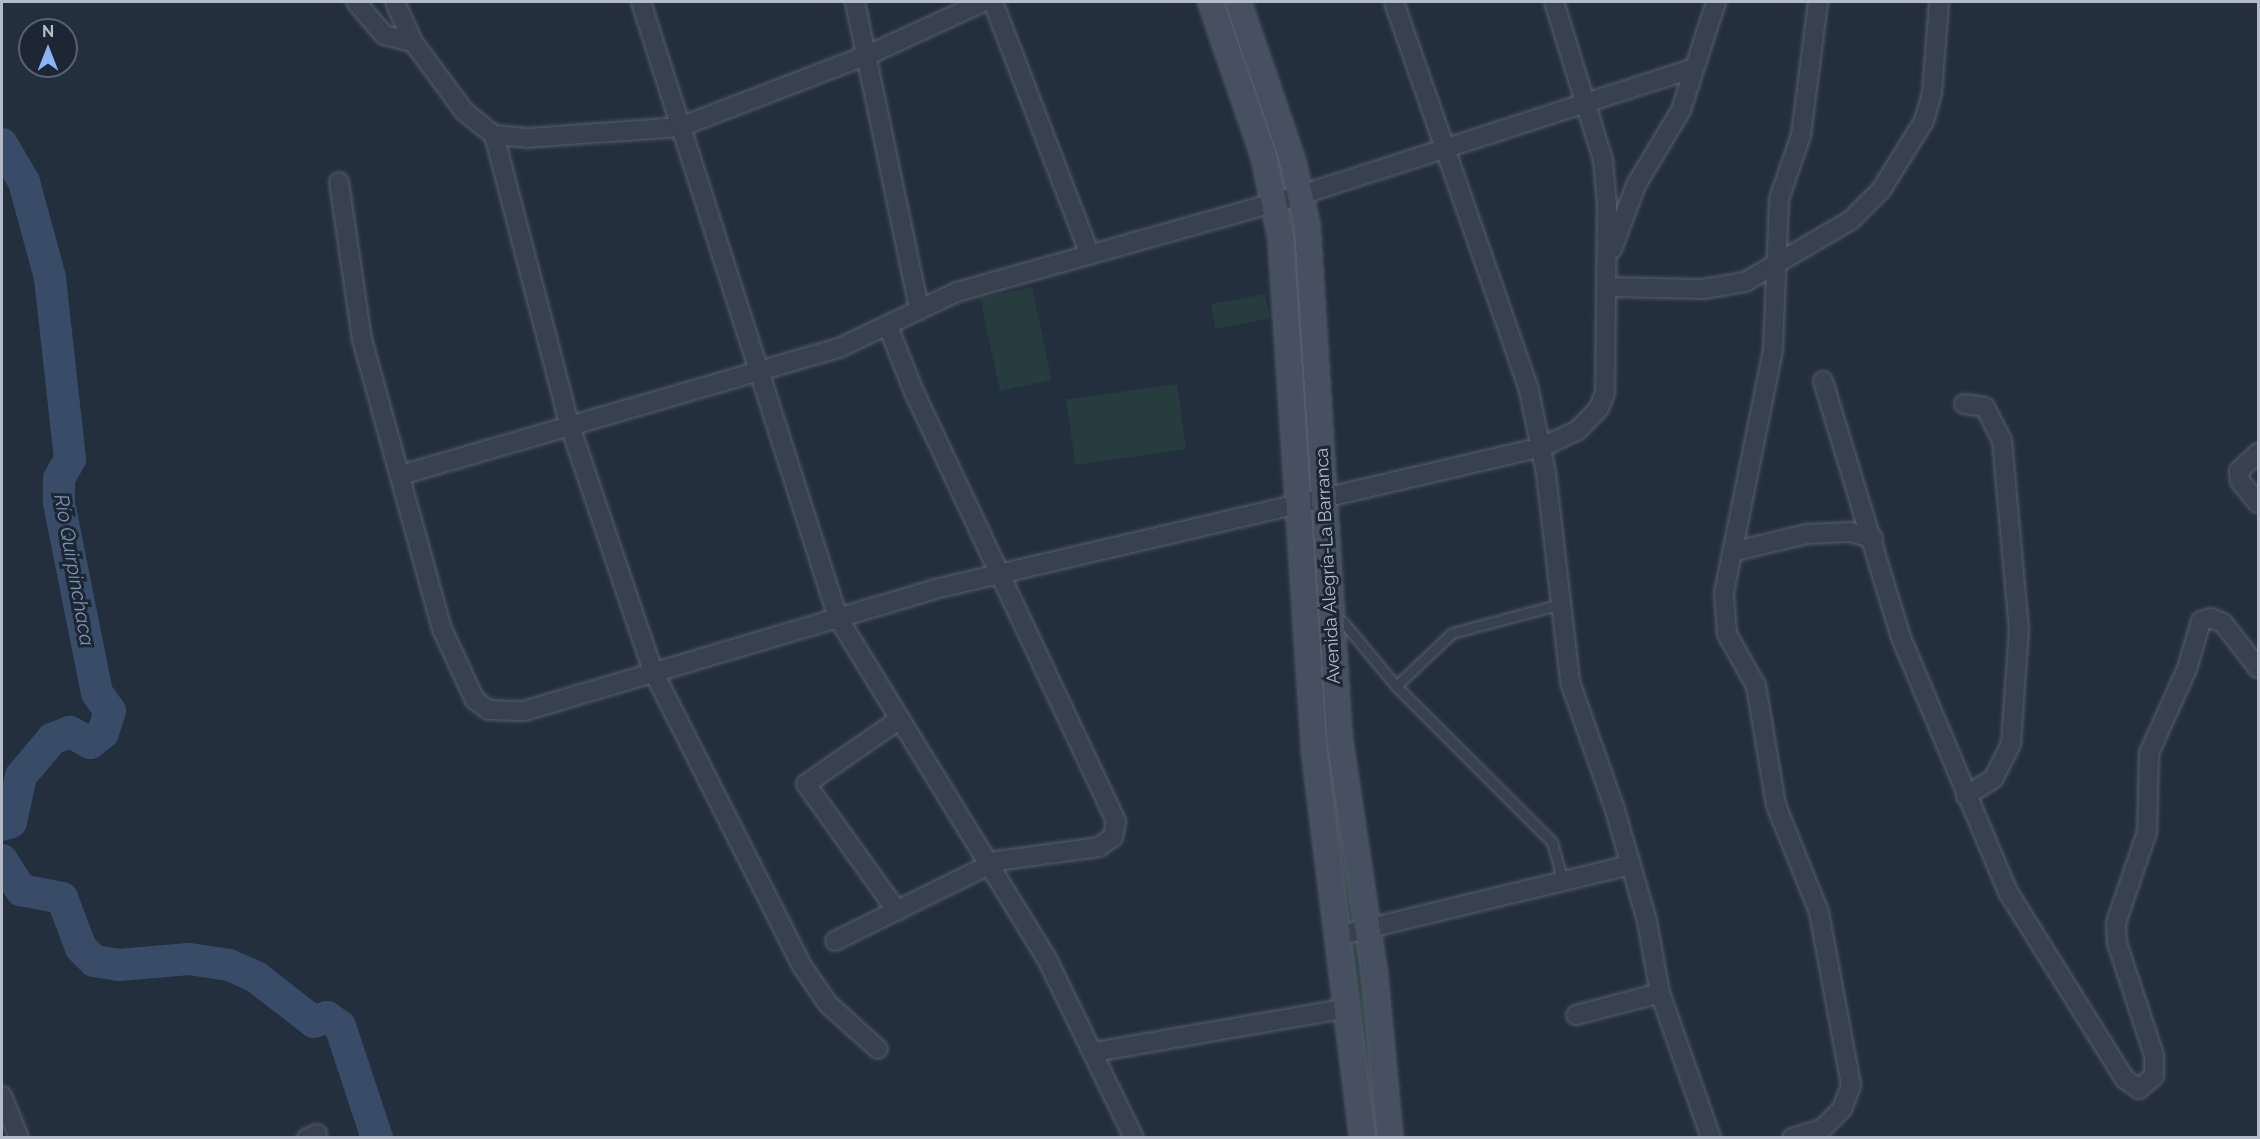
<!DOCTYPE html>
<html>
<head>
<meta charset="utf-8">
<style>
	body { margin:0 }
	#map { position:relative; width:2260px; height:1139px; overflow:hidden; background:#242f3e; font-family:Raleway,sans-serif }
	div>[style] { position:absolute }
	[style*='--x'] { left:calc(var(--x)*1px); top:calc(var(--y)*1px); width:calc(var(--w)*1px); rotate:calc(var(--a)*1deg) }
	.green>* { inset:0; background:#263c3f; transform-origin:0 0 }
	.river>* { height:32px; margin:-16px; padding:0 16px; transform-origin:16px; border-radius:16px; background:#394c67 }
	.roads { filter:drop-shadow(0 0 2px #565f6c) drop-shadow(0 0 2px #565f6c) }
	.service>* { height:9px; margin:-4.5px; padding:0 4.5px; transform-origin:4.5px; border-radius:4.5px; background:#38414e }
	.minor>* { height:18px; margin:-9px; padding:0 9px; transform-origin:9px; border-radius:9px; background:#38414e }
	.secondary>* { height:24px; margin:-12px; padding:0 12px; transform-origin:12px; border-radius:12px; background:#465061 }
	span { translate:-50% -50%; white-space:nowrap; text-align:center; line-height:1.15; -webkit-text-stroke:6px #1d2633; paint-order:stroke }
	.street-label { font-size:18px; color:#b4bcc9 }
	.water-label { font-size:20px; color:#7c92b1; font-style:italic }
	.frame { position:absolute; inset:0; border:3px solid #b4bcc9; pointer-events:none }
	.north { position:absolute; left:18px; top:18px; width:60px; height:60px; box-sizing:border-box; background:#1d2633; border:2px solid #59626f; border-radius:50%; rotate:0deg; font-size:16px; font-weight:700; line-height:24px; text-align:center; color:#b4bcc9 }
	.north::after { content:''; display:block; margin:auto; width:21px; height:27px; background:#8ab4f8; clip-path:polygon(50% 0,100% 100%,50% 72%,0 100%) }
</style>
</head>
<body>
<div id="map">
	<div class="green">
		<div style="clip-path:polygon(1300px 227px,1315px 487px,1306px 488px,1289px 228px)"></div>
		<div style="left:1032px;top:287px;width:95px;height:53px;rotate:78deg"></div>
		<div style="left:1265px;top:294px;width:25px;height:55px;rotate:79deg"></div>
		<div style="left:1177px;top:384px;width:66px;height:112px;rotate:82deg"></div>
		<div style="clip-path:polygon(1305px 522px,1315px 522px,1357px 921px,1346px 924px,1331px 826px)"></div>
		<div style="left:1360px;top:944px;width:194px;height:10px;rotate:83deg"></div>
	</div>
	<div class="river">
		<div style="--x:2;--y:144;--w:44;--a:59.9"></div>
		<div style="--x:24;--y:182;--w:99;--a:74.8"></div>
		<div style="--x:50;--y:278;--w:182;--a:83.7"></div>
		<div style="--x:70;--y:459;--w:23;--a:119"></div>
		<div style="--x:59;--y:479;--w:24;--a:90"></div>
		<div style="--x:59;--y:503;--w:194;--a:78.7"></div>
		<div style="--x:97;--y:693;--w:22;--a:54"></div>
		<div style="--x:110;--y:711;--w:23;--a:108"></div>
		<div style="--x:103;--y:733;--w:16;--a:142"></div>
		<div style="--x:90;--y:743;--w:23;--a:-151"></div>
		<div style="--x:70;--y:732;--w:19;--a:159"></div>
		<div style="--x:52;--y:739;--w:48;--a:130"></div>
		<div style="--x:21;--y:776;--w:47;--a:102.3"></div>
		<div style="--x:11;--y:822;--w:9;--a:162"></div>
		<div style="--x:2;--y:860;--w:36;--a:58"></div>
		<div style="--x:21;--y:890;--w:42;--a:11"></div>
		<div style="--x:62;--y:898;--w:53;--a:69.2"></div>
		<div style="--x:81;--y:948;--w:18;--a:45"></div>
		<div style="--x:94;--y:961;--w:25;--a:9"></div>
		<div style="--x:119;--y:965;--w:70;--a:-4.9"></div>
		<div style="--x:189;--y:959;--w:40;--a:8.5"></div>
		<div style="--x:229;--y:965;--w:30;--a:24"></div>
		<div style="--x:256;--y:977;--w:73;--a:37.8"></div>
		<div style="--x:314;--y:1022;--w:14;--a:-21"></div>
		<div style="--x:327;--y:1017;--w:16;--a:35"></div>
		<div style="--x:340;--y:1026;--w:118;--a:71.7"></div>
	</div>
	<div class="roads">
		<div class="service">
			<div style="--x:1333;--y:618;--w:11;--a:22"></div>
			<div style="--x:1343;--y:622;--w:83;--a:50.4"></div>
			<div style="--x:1396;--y:686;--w:221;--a:45"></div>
			<div style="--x:1552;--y:842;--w:41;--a:74.6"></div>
			<div style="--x:1396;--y:686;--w:77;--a:-43.4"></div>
			<div style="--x:1452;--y:633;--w:113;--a:-14.9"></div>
		</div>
		<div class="minor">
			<div style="--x:356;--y:2;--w:43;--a:49.7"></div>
			<div style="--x:384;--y:35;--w:30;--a:14"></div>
			<div style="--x:395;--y:2;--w:44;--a:65.8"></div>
			<div style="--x:413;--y:42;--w:86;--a:53.5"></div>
			<div style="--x:464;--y:111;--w:38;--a:39"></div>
			<div style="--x:494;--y:135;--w:33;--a:5"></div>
			<div style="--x:527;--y:138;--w:153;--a:-4.1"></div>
			<div style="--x:680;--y:127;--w:201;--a:-21"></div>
			<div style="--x:868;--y:55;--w:127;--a:-24.7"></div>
			<div style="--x:641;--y:2;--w:647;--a:72.27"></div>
			<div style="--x:838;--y:618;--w:398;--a:58.5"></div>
			<div style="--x:1046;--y:957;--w:201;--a:64.1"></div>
			<div style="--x:855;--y:2;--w:314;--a:78.2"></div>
			<div style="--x:993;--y:2;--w:271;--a:69"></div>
			<div style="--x:1394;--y:2;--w:407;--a:70.8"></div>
			<div style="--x:1528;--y:386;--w:89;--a:78.3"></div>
			<div style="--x:1546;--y:473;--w:210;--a:83.4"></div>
			<div style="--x:1570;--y:682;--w:136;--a:70.6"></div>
			<div style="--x:1615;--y:810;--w:116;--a:73.9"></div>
			<div style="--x:1647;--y:921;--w:73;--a:79.8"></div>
			<div style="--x:1660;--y:993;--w:154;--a:70.6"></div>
			<div style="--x:494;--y:135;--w:301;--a:75.4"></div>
			<div style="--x:570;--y:426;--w:259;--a:71.3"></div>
			<div style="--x:653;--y:671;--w:330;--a:63.2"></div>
			<div style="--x:802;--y:966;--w:46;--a:55.6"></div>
			<div style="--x:828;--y:1004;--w:67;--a:42"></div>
			<div style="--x:339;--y:182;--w:159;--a:81.7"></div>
			<div style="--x:362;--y:339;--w:301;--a:74.6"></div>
			<div style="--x:442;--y:629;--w:78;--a:65.1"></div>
			<div style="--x:475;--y:700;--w:17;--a:36"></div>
			<div style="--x:489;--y:710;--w:35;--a:2"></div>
			<div style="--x:524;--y:711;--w:429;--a:-16.5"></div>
			<div style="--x:935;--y:589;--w:623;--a:-13.17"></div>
			<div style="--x:1542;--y:447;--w:38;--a:-25"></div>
			<div style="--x:1577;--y:431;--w:32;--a:-46"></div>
			<div style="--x:1599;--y:408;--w:16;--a:-68"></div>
			<div style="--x:1605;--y:393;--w:189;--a:-89.4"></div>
			<div style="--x:1607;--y:204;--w:44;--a:-95.2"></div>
			<div style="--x:1603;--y:160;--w:165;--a:-107.2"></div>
			<div style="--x:1612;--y:249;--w:68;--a:-69.4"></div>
			<div style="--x:1636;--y:185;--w:87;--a:-59"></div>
			<div style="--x:1681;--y:110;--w:114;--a:-72"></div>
			<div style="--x:1608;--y:287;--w:95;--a:1.2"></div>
			<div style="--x:1703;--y:289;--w:43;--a:-9.5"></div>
			<div style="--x:1745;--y:282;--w:123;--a:-30.3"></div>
			<div style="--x:1851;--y:220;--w:42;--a:-45"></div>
			<div style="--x:1881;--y:190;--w:81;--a:-58.1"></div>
			<div style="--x:1924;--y:121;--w:29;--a:-74"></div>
			<div style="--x:1932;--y:93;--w:91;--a:-85.6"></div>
			<div style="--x:1823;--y:381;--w:265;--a:73.1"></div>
			<div style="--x:1900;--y:635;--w:279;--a:67.2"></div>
			<div style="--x:2008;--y:892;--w:221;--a:58"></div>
			<div style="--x:2125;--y:1079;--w:17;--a:36"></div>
			<div style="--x:2139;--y:1089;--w:20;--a:-41"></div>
			<div style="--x:2154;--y:1076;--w:21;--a:-90"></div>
			<div style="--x:2154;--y:1055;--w:118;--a:-108.3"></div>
			<div style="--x:2117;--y:943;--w:20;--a:-93"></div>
			<div style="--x:2116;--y:923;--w:96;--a:-71.2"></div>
			<div style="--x:2147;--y:832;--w:79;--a:-88.5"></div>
			<div style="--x:2149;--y:753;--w:92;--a:-65.7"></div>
			<div style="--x:2187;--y:669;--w:50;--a:-73.7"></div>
			<div style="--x:2201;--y:621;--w:10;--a:-17"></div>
			<div style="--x:2211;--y:618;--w:13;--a:23"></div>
			<div style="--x:2223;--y:623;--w:57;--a:52.1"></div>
			<div style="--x:1964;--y:404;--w:21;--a:8"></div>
			<div style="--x:1985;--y:407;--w:37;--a:63"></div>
			<div style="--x:2002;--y:440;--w:190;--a:84.9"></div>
			<div style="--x:2019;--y:629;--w:115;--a:94"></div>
			<div style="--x:2011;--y:744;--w:39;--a:117"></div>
			<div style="--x:1993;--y:779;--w:32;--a:148"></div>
			<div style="--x:2258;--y:453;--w:26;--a:137"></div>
			<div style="--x:2239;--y:471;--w:10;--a:84"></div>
			<div style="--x:2240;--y:481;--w:28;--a:51"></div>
			<div style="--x:401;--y:475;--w:456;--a:-16.2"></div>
			<div style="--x:839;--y:348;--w:131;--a:-25.4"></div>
			<div style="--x:957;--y:292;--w:357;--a:-15.7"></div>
			<div style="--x:1301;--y:195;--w:413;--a:-17.9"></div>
			<div style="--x:1732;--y:552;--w:77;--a:-13.5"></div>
			<div style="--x:1807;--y:534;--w:43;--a:-2.7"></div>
			<div style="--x:1850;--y:532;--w:24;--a:15"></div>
			<div style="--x:897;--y:911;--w:156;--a:-125.6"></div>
			<div style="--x:806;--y:784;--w:114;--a:-34.7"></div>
			<div style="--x:1341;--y:935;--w:298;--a:-13.6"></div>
			<div style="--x:835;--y:941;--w:181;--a:-26.3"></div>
			<div style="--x:997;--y:861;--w:103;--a:-7.8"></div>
			<div style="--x:1099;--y:847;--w:17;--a:-36"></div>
			<div style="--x:1113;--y:837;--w:16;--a:-79"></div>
			<div style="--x:1116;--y:821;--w:474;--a:-115.2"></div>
			<div style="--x:914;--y:392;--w:71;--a:-111.5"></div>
			<div style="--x:1576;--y:1015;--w:87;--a:-14.7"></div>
			<div style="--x:1094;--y:1052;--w:260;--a:-9.8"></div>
			<div style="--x:2;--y:1096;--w:45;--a:68"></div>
			<div style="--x:307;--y:1138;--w:11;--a:-22"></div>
			<div style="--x:1792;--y:1138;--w:31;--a:-17"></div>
			<div style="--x:1822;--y:1129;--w:28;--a:-45"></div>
			<div style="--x:1842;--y:1109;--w:26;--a:-69"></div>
			<div style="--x:1851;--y:1085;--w:176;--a:-100.5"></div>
			<div style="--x:1819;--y:912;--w:115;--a:-111.9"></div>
			<div style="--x:1776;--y:805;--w:121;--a:-99.5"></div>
			<div style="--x:1756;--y:686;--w:60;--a:-119.1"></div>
			<div style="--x:1727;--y:634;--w:41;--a:-94.2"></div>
			<div style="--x:1724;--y:593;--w:248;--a:-78.6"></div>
			<div style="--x:1773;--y:350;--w:151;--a:-87.7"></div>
			<div style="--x:1779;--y:199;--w:68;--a:-71"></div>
			<div style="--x:1801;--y:135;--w:134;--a:-82.7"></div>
		</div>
		<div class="secondary">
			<div style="--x:1211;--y:2;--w:163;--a:71"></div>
			<div style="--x:1264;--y:156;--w:83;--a:78.1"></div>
			<div style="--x:1281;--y:237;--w:518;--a:86.24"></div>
			<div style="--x:1315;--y:754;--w:387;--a:82.9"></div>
			<div style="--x:1238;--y:2;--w:170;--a:71.1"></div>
			<div style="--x:1293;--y:163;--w:65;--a:77.5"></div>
			<div style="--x:1307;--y:226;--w:512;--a:86.42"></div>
			<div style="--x:1339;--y:737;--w:236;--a:81.5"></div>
			<div style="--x:1374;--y:970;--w:169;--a:84.6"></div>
		</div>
	</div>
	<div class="street-label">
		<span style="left:1328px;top:566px;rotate:-93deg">Avenida Alegría-La Barranca</span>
	</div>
	<div class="water-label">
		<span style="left:74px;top:570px;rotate:80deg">Río Quirpinchaca</span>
	</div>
	<div class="frame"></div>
	<div class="north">N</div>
</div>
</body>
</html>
